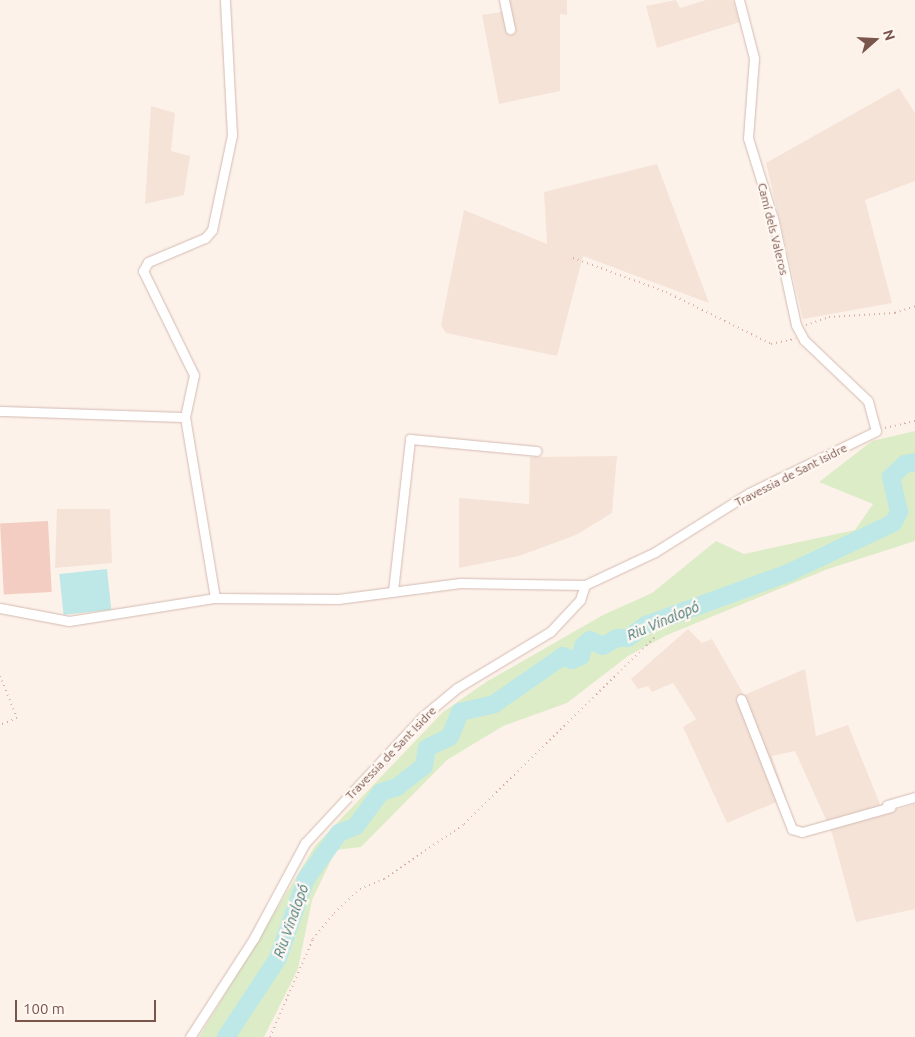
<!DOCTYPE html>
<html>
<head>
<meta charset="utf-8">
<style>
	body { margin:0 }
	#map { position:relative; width:915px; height:1037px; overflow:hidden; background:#fdf2ea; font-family:Ubuntu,sans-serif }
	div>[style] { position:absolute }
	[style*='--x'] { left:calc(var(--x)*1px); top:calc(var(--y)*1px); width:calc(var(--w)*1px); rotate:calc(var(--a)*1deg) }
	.residential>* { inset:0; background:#f5e3d8 }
	.green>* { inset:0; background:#dcecc7 }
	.water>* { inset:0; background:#bde8e7; transform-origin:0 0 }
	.river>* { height:18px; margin:-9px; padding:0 9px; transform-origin:9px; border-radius:9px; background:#bde8e7 }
	.building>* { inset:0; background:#f3cdc1; transform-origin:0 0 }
	.path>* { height:2px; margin-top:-1px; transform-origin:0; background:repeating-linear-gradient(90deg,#d9afa3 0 1px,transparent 0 5px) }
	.roads { filter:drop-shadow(0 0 1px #d3bbb1) drop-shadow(0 0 1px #d3bbb1) }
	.minor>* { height:9px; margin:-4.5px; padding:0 4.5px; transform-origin:4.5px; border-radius:4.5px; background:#fff }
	span { translate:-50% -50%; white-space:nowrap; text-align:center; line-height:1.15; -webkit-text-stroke:4.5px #fff7f1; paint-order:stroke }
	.street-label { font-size:12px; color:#79554c }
	.water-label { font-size:14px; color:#3c7676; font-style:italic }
	.north { position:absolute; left:850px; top:15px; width:50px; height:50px; -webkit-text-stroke:4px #fff7f1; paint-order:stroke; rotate:71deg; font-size:14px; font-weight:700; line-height:20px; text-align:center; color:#79554c }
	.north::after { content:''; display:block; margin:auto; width:18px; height:22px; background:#79554c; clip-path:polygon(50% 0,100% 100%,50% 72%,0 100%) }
	.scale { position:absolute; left:15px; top:1000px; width:141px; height:22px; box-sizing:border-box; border:2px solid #79554c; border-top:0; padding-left:6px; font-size:15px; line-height:18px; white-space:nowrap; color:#79554c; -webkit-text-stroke:4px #fff7f1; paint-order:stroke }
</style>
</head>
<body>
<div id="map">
	<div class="residential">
		<div style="clip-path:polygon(507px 0,567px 0,567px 15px,560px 14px,560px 91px,499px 104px,482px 15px,508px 11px)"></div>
		<div style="clip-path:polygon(676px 0,680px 8px,706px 0,733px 0,740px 22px,657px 48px,646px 6px)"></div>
		<div style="clip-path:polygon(899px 88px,915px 113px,915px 181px,865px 200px,892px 303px,803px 319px,766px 163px)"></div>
		<div style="clip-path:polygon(151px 106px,175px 113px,171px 151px,190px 156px,184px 195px,145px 204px)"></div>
		<div style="clip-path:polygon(657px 164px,709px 303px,583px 256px,557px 356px,446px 333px,441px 325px,464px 210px,547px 244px,544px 192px)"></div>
		<div style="clip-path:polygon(617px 456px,612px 513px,576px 535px,519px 556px,459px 568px,459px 498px,529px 504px,530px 457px)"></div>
		<div style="clip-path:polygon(57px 509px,110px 509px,112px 563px,55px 568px)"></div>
		<div style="clip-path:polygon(688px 629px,702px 643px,712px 639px,744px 695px,805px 669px,816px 736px,848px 725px,884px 814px,915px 804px,915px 909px,856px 922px,832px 833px,795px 751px,772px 756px,786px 798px,727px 823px,683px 727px,696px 719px,673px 683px,652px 692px,648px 686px,638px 689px,631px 679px)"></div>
	</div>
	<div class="green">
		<div style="clip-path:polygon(915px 431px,915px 541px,828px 569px,667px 635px,628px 656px,567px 703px,503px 726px,447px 760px,361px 847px,336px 850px,312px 900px,298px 969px,264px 1037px,199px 1037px,315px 846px,443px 712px,486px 682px,603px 615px,652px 593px,716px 541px,744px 554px,855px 530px,873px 504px,819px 482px,872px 441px)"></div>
	</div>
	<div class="water">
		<div style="left:107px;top:569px;width:41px;height:48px;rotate:84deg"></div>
	</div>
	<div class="river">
		<div style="--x:226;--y:1037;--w:95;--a:-56.6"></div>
		<div style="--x:278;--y:958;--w:84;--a:-70.5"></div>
		<div style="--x:306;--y:879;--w:57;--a:-54.3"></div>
		<div style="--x:339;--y:833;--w:18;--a:-22"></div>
		<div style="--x:356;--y:826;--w:42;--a:-53.7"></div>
		<div style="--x:381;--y:792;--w:17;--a:-17"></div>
		<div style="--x:397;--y:787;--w:34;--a:-38"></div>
		<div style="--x:424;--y:766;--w:18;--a:-81"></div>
		<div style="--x:427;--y:748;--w:25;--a:-26"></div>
		<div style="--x:450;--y:737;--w:27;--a:-68"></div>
		<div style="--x:460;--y:712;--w:35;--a:-13"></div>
		<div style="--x:494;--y:704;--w:84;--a:-34.8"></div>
		<div style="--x:563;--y:656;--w:10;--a:24"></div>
		<div style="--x:572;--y:660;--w:10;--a:-24"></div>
		<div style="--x:581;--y:656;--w:10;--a:-79"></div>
		<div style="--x:583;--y:646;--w:9;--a:-41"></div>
		<div style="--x:590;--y:640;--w:14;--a:25"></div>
		<div style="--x:603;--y:646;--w:16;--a:-30"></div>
		<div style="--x:617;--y:638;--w:11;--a:0"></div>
		<div style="--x:628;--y:638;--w:22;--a:-36"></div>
		<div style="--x:646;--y:625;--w:151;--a:-20.1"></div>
		<div style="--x:788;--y:573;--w:116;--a:-25.5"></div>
		<div style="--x:893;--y:523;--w:13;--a:-61"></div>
		<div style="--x:899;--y:512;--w:36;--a:-103"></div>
		<div style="--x:891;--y:477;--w:19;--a:-43"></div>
		<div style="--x:905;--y:464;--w:10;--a:-11"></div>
	</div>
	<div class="building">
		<div style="left:48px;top:521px;width:71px;height:48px;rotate:87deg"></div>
	</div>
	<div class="path">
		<div style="--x:573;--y:258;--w:99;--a:20.1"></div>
		<div style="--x:666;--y:292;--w:117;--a:26.3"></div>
		<div style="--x:771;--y:344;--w:25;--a:-12"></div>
		<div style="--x:806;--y:325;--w:24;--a:-19"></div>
		<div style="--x:829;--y:317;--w:66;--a:-3.5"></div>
		<div style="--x:895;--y:313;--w:21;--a:-19"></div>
		<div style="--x:885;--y:428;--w:31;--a:-13"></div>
		<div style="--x:0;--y:676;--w:45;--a:68"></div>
		<div style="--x:17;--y:718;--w:18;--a:158"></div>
		<div style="--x:270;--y:1037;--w:107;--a:-66.3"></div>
		<div style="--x:313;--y:939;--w:33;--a:-51"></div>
		<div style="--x:334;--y:913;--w:35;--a:-43"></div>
		<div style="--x:360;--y:889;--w:26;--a:-23"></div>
		<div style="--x:384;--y:879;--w:97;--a:-34.5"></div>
		<div style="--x:464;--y:824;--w:267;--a:-44.4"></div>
	</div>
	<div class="roads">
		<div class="minor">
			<div style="--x:504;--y:0;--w:30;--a:78"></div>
			<div style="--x:0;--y:411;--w:185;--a:1.9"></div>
			<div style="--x:393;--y:591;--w:153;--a:-83.6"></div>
			<div style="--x:410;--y:439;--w:127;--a:5.4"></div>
			<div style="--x:215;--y:598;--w:183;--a:-99.4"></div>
			<div style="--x:185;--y:417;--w:43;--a:-77.9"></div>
			<div style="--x:194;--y:375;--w:116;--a:-116.1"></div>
			<div style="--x:143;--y:271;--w:10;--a:-61"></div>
			<div style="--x:148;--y:262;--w:62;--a:-22.8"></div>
			<div style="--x:205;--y:238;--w:11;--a:-49"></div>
			<div style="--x:212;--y:230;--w:97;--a:-78.1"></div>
			<div style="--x:232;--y:135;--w:135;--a:-93"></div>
			<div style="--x:0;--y:608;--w:70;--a:10.7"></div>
			<div style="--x:69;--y:621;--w:148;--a:-9"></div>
			<div style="--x:215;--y:598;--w:123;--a:0.5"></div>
			<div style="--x:338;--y:599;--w:123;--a:-7.5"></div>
			<div style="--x:460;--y:583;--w:125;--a:0.9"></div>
			<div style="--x:741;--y:699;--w:140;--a:68.6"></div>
			<div style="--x:792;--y:829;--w:10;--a:17"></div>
			<div style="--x:802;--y:832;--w:92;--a:-15.7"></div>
			<div style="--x:887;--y:805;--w:29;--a:-16"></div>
			<div style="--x:190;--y:1037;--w:118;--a:-57.1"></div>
			<div style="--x:254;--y:938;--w:108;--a:-61.8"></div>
			<div style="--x:305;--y:843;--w:172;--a:-47.1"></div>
			<div style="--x:422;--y:717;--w:45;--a:-39.6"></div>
			<div style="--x:457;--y:688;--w:109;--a:-31.1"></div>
			<div style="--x:550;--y:632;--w:44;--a:-46.8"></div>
			<div style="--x:580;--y:600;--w:16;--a:-72"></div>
			<div style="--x:585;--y:585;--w:77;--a:-25.2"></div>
			<div style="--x:655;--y:552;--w:111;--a:-32.1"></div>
			<div style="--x:749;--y:493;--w:141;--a:-26"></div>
			<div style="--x:876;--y:431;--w:31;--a:-105"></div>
			<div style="--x:868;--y:401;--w:88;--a:-136.4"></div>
			<div style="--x:804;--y:340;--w:17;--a:-118"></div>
			<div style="--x:796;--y:325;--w:105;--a:-102.1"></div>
			<div style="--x:774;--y:222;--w:88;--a:-107.2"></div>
			<div style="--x:748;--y:138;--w:80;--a:-85.7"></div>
			<div style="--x:754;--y:58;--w:60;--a:-104.5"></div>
		</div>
	</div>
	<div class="street-label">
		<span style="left:773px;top:229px;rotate:76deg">Camí dels Valeros</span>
		<span style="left:791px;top:475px;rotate:-27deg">Travessia de Sant Isidre</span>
		<span style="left:391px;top:753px;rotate:-46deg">Travessia de Sant Isidre</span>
	</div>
	<div class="water-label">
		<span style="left:663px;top:621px;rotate:-23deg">Riu Vinalopó</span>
		<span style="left:291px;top:921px;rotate:-70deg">Riu Vinalopó</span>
	</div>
	<div class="north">N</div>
	<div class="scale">100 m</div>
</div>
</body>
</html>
